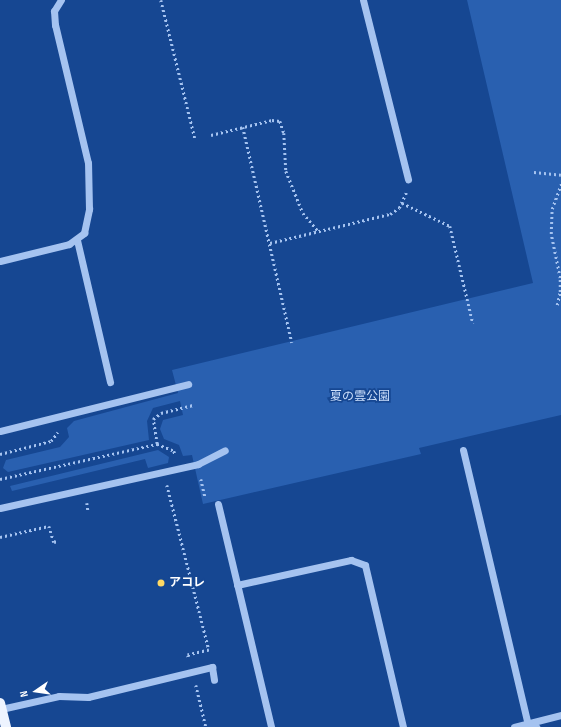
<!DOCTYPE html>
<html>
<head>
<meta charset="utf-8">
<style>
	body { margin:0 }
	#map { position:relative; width:561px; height:727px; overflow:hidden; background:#164792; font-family:"Sofia Sans Condensed","Noto Sans JP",sans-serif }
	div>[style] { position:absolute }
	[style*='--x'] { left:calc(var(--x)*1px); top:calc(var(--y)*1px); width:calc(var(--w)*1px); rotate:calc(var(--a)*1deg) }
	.green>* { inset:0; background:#2960b0 }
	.path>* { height:2.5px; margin-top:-1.25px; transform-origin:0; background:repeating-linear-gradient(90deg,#a5c3f0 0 2px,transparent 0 5px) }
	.minor>* { height:7px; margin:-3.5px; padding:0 3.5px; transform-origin:3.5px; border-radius:3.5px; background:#a5c3f0 }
	.major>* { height:10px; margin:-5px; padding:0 5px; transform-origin:5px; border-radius:5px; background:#eef4ff }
	.dots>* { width:11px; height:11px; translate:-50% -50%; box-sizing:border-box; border:2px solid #164792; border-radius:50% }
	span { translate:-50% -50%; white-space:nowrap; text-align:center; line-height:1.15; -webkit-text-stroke:3.5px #164792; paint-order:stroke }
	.park-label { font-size:12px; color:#ccdffb }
	.poi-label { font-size:12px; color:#fff; font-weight:700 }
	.left { translate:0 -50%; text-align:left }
	.north { position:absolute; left:16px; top:671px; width:40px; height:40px; -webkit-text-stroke:3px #164792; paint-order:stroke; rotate:257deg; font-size:11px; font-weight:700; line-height:16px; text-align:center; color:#fff }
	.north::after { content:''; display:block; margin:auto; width:14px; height:18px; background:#fff; clip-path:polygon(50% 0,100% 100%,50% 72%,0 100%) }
</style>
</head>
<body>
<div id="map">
	<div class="green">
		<div style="clip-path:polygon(467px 0,561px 0,561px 415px,419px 448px,421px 454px,203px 504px,192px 455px,183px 456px,179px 445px,164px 439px,160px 429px,163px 420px,183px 415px,180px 401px,153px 408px,147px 421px,149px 440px,8px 472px,3px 468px,6px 460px,60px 447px,69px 437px,67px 428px,74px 421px,178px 393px,172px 370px,533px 283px)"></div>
		<div style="clip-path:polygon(158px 450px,169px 457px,168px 463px,148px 468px,145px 459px,12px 491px,10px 486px)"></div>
	</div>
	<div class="path">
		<div style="--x:161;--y:0;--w:142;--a:76.2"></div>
		<div style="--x:243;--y:127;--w:221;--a:77.2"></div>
		<div style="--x:211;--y:135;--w:63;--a:-13.8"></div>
		<div style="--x:272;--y:120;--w:8;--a:7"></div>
		<div style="--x:280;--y:121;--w:13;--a:72"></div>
		<div style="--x:284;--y:133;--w:38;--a:87"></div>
		<div style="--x:286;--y:171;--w:45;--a:68"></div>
		<div style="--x:303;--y:213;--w:25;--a:50"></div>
		<div style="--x:534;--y:172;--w:27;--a:6"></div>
		<div style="--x:402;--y:203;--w:53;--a:25.6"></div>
		<div style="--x:450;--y:226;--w:100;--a:76.7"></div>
		<div style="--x:270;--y:243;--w:123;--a:-13.6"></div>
		<div style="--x:390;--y:214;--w:11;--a:-34"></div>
		<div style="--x:399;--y:208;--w:17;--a:-65"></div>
		<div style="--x:557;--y:305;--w:13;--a:-77"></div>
		<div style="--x:560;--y:292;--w:14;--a:-90"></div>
		<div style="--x:560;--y:278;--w:45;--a:-101.6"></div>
		<div style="--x:551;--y:234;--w:25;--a:-88"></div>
		<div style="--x:552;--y:209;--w:27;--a:-70"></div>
		<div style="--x:157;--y:444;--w:25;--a:-99"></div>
		<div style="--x:153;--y:419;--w:10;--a:-37"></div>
		<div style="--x:161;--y:413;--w:34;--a:-14"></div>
		<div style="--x:0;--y:454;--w:53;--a:-14.3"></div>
		<div style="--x:51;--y:441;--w:11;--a:-52"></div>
		<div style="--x:0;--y:479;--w:161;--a:-12.6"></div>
		<div style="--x:157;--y:444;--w:18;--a:22"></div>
		<div style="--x:174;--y:451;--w:3;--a:72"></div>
		<div style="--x:201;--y:479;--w:18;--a:77"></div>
		<div style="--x:167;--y:485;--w:170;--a:75.7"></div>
		<div style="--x:209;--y:650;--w:22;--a:167"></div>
		<div style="--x:188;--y:655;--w:4;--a:76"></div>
		<div style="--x:87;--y:503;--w:7;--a:82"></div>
		<div style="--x:0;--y:537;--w:50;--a:-12.7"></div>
		<div style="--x:49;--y:526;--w:17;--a:73"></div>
		<div style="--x:54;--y:542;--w:4;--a:-14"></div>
		<div style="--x:196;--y:685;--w:43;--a:76.6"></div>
	</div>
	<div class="minor">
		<div style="--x:363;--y:0;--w:185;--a:75.9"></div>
		<div style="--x:77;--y:240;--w:146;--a:76.9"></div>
		<div style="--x:0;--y:261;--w:71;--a:-13.8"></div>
		<div style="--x:69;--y:244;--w:19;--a:-36"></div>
		<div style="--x:84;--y:233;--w:25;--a:-78"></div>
		<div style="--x:89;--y:209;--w:46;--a:-91.2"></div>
		<div style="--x:88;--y:163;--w:142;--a:-103.4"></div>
		<div style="--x:55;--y:25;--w:14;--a:-94"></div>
		<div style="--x:54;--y:11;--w:13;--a:-58"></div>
		<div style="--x:0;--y:431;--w:194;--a:-14"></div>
		<div style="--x:463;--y:450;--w:282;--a:76.7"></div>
		<div style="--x:528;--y:724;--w:9;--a:21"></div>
		<div style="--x:218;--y:504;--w:229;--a:76.6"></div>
		<div style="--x:0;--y:508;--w:203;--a:-12.5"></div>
		<div style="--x:198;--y:464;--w:30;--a:-27"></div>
		<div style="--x:237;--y:585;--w:117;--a:-12.4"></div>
		<div style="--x:351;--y:560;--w:15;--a:20"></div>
		<div style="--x:365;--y:565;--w:166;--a:76.8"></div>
		<div style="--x:1;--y:709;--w:59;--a:-12.6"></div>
		<div style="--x:59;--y:696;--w:29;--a:2"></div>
		<div style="--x:88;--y:697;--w:128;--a:-13.6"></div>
		<div style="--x:212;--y:667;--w:13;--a:81"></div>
		<div style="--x:514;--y:727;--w:49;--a:-14.3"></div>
	</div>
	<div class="major">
		<div style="--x:0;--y:703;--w:25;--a:76"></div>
	</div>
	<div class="dots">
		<div style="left:161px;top:583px;background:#ffd964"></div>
	</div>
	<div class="park-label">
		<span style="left:360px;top:397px">夏の雲公園</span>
	</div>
	<div class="poi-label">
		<span class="left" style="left:169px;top:583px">アコレ</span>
	</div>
	<div class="north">N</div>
</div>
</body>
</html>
